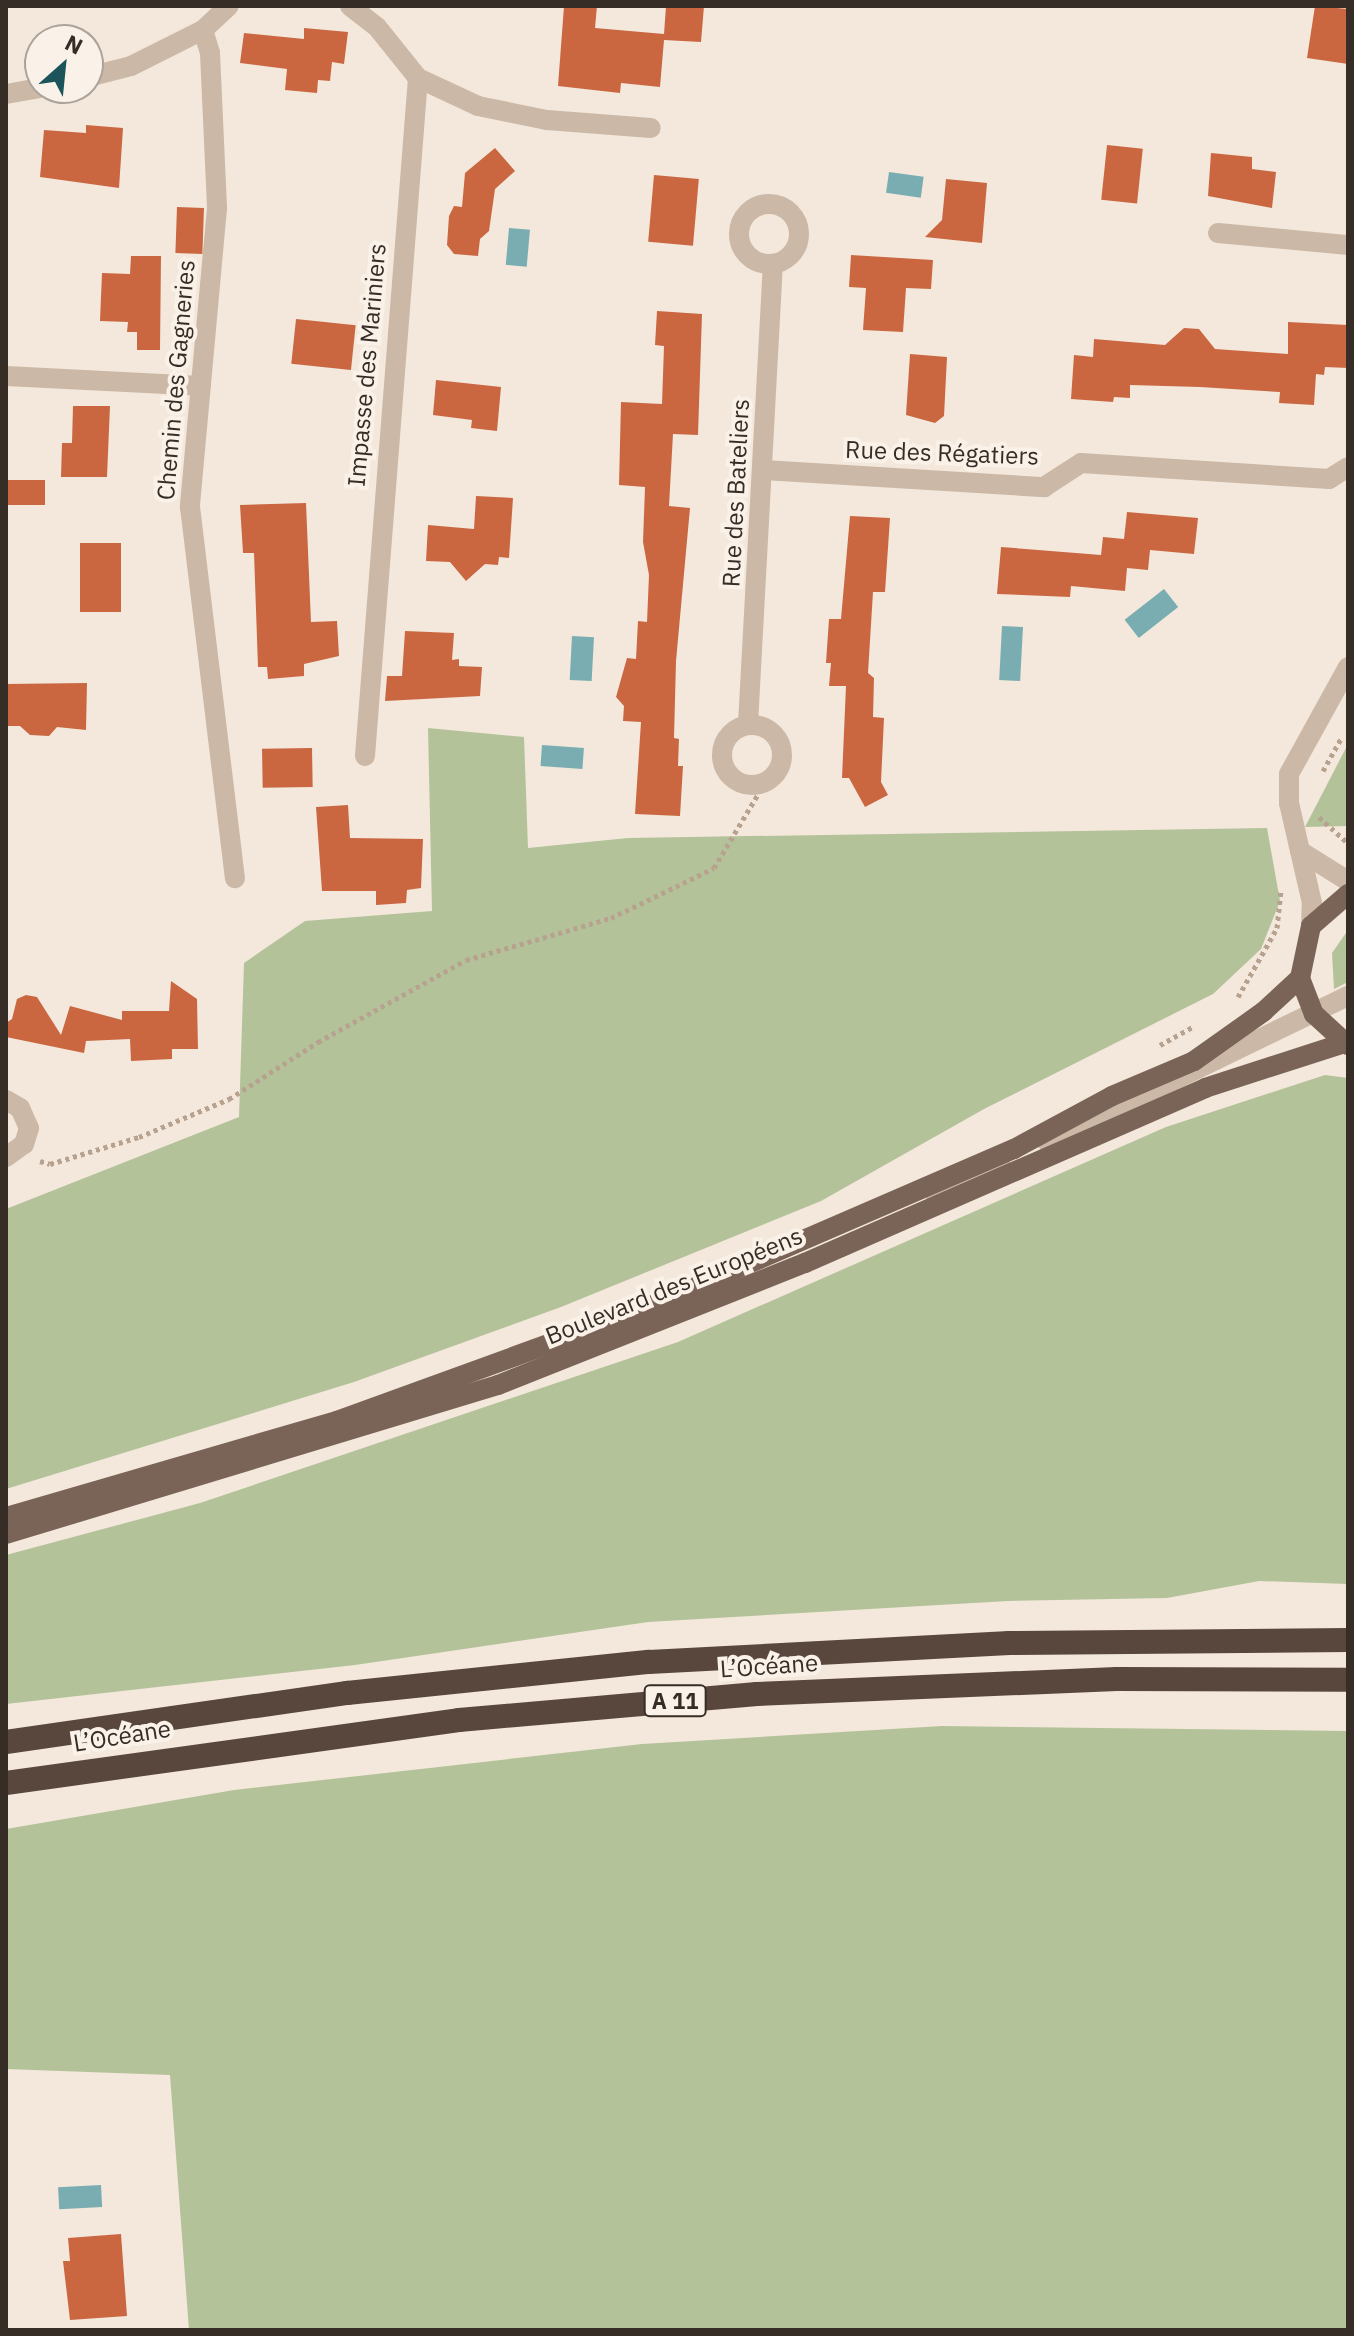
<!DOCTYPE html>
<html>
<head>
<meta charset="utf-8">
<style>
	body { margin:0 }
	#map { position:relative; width:1354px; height:2336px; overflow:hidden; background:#f3e8db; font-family:"IBM Plex Sans",sans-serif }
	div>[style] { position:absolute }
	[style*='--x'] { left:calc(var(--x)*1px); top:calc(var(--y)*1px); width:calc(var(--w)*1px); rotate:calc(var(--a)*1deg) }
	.green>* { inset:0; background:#b4c29a }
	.water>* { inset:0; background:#79adb1; transform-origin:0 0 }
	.building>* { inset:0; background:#ca6741; transform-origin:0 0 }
	.path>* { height:5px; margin-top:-2.5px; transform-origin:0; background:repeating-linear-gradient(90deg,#b7a290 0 4px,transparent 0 8px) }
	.minor>* { height:20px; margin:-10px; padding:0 10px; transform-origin:10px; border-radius:10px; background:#cbb8a6 }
	.minor>.ring { margin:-10px; padding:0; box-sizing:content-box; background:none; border:20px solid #cbb8a6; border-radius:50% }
	.major>* { height:20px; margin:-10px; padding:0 10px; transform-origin:10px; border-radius:10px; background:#7a6458 }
	.highway>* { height:24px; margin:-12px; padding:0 12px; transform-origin:12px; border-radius:12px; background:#59473e }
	span { translate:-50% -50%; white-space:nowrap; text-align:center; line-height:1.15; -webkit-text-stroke:8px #faf2e8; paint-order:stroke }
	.shield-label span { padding:2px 6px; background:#faf2e8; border:2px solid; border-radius:6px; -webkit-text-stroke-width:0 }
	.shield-label { font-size:22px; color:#372d27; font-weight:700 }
	.street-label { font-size:24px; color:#372d27 }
	.frame { position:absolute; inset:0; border:8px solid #372d27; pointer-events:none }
	.north { position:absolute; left:24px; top:24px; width:80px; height:80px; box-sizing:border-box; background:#faf2e8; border:2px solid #aca39b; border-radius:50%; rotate:27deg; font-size:22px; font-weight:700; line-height:32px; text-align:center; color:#372d27 }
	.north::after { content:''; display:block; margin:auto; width:28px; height:36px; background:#1b545a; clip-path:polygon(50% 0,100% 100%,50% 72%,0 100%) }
</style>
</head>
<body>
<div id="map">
	<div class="green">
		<div style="clip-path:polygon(428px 728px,524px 737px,528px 848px,628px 838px,1267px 828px,1280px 901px,1261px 949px,1213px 994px,984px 1109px,821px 1201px,561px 1307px,354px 1382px,6px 1489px,6px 1209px,239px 1117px,244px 963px,305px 921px,432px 911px)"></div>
		<div style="clip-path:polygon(1348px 744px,1348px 826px,1305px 827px)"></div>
		<div style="clip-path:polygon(1348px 930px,1348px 982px,1334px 989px,1332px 953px)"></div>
		<div style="clip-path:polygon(1325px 1075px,1348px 1078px,1348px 1584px,1259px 1581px,1167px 1598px,1008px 1601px,648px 1622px,355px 1665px,6px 1704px,6px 1555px,200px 1503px,678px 1342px,1166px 1127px)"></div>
		<div style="clip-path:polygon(942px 1726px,1348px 1731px,1348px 2330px,189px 2330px,170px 2075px,6px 2069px,6px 1829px,234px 1790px,642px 1744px)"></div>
	</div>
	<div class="water">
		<div style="left:889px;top:172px;width:35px;height:21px;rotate:8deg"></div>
		<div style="left:509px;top:228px;width:21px;height:37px;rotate:5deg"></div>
		<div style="left:1164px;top:589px;width:23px;height:50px;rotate:52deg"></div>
		<div style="left:1002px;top:626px;width:21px;height:54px;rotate:3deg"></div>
		<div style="left:572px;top:636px;width:22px;height:44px;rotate:3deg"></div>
		<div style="left:542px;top:745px;width:42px;height:21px;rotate:4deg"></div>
		<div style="left:101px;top:2185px;width:22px;height:43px;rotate:87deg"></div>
	</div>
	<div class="building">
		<div style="clip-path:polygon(564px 6px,597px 6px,595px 28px,664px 34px,666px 6px,704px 6px,701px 42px,664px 40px,660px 87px,621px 83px,620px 93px,558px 86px)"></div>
		<div style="clip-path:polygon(1315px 6px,1348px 9px,1348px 64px,1307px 58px)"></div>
		<div style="clip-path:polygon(304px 28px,348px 32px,344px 64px,332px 62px,330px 81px,318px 80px,317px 93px,285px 90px,287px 69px,240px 63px,244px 33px,304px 39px)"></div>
		<div style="clip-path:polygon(86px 125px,123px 128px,119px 188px,40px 177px,44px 130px,86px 133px)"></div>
		<div style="left:1107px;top:145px;width:36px;height:55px;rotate:6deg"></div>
		<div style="clip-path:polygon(495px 148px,515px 171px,495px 189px,489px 231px,480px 239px,478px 256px,454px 254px,447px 245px,449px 216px,454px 206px,462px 207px,465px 173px)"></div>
		<div style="clip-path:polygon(1211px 153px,1252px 157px,1252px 169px,1276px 172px,1272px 208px,1208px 196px)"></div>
		<div style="left:654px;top:175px;width:45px;height:67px;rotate:5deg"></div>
		<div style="clip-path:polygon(946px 179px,987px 183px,982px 243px,925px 237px,942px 220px)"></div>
		<div style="left:177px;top:207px;width:27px;height:46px;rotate:2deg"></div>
		<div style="clip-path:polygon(851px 255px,933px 260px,931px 289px,906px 288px,903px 332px,863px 330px,866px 288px,849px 287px)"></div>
		<div style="clip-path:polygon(131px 256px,161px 256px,160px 350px,137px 350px,137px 332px,127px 332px,128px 322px,100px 321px,102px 273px,130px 274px)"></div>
		<div style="clip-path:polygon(657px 311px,702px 314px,698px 435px,673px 434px,669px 506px,690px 508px,676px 661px,674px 738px,679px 739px,678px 766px,683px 766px,680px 816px,635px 814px,641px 722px,623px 721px,624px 706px,616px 697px,627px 658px,636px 659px,638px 621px,647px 622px,649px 575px,643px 542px,645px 487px,619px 485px,621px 402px,662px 404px,664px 346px,655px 345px)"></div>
		<div style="left:296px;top:319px;width:60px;height:45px;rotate:6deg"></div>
		<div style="clip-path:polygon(1288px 322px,1348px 325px,1348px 368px,1325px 367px,1324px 375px,1316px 374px,1314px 405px,1279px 403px,1280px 392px,1200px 387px,1130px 385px,1130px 398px,1114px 397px,1113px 402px,1071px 399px,1074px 355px,1093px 357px,1094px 339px,1165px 345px,1184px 328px,1199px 329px,1215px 349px,1288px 354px)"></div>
		<div style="clip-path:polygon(910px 354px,947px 357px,944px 416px,935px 423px,906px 415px)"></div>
		<div style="clip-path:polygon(436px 380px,501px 387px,497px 431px,471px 428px,472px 420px,433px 415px)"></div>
		<div style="clip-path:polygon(73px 406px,110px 406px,107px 477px,61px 477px,62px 443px,72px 443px)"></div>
		<div style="left:6px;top:480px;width:39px;height:25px"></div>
		<div style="clip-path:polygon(476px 496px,513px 498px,509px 558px,499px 557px,498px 565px,485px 564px,466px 581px,450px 562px,426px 561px,428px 525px,474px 529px)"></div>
		<div style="clip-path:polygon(306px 503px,311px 622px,337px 621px,339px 656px,304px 664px,304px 676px,268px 679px,267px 667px,258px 667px,254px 553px,243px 553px,240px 505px)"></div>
		<div style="clip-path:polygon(1127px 512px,1198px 518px,1194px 554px,1150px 550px,1148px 570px,1127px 568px,1125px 591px,1071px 586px,1070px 597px,997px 594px,1001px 547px,1101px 555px,1103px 537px,1124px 539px)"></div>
		<div style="clip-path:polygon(850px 516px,890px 518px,885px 592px,873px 592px,868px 673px,874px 678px,873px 717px,884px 718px,881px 782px,888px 795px,865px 807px,849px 778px,842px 778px,846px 686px,829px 686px,831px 663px,826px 663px,829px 619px,841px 619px)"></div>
		<div style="left:80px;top:543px;width:41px;height:69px"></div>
		<div style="clip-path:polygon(405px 631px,454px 633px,452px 660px,459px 659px,459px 666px,482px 667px,480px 696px,385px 701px,387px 676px,402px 676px)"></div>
		<div style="clip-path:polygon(87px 683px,86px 730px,57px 727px,49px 736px,30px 735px,20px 726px,6px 726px,6px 684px)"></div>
		<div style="left:312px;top:748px;width:39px;height:50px;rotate:89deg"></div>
		<div style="clip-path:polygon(348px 805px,350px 838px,423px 839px,421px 888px,407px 890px,406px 903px,376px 905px,376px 891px,322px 891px,316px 807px)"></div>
		<div style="clip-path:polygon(171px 981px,197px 999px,198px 1049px,172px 1049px,172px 1059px,131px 1061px,130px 1039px,86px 1041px,84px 1053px,6px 1037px,6px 1023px,12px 1019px,17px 999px,26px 995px,37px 997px,61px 1035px,70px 1006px,122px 1020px,122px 1011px,169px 1011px)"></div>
		<div style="clip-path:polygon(121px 2234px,127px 2316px,70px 2320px,63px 2261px,70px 2261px,68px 2238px)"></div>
	</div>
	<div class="path">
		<div style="--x:1323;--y:771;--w:38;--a:-61"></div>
		<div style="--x:1319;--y:817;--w:39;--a:42"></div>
		<div style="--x:1238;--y:997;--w:79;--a:-60.5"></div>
		<div style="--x:1277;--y:928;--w:38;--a:-84"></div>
		<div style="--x:1160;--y:1045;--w:38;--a:-29"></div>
		<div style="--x:40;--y:1161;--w:10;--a:17"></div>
		<div style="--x:50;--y:1164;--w:93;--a:-16.9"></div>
		<div style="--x:139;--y:1137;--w:98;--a:-22.9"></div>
		<div style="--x:229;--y:1099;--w:106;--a:-32.6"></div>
		<div style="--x:318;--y:1042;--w:169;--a:-29"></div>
		<div style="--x:466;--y:960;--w:151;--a:-16.2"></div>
		<div style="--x:611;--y:918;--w:114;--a:-25.9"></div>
		<div style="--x:714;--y:868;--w:98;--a:-59.2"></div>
	</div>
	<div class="minor">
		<div style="--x:350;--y:6;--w:34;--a:38"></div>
		<div style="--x:377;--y:27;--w:65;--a:51.2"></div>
		<div style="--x:418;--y:78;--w:680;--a:94.47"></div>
		<div style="--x:203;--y:30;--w:24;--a:73"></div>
		<div style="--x:210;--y:53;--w:155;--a:87.4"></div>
		<div style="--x:217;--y:208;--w:300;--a:95.2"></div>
		<div style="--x:190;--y:507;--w:374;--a:83.1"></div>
		<div style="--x:88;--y:77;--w:44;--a:-14.3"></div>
		<div style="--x:131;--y:66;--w:80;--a:-26.6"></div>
		<div style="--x:203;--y:30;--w:35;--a:-43"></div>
		<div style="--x:418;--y:78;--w:66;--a:25"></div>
		<div style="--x:478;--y:106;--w:70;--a:11.5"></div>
		<div style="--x:547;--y:120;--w:104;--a:4.4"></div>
		<div style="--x:6;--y:94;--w:35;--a:-10"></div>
		<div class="ring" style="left:739px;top:204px;width:40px;height:40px"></div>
		<div style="--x:1218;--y:233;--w:131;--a:5.3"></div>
		<div style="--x:6;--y:376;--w:195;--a:2.9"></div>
		<div style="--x:764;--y:470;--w:281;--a:3.5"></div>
		<div style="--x:1044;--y:487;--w:44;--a:-33"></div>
		<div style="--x:1081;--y:463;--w:249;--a:3.7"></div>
		<div style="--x:1329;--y:479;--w:22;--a:-32"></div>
		<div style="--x:748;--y:724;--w:461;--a:-86.9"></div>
		<div class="ring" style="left:722px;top:725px;width:40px;height:40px"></div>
		<div style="--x:1300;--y:851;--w:49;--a:-102.9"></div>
		<div style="--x:1289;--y:803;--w:29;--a:-90"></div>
		<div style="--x:1289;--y:774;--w:122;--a:-61.1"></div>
		<div style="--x:1311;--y:926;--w:23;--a:-88"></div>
		<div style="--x:1312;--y:903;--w:53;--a:-103"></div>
		<div style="--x:1300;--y:851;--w:57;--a:32"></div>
		<div style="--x:6;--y:1100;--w:16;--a:30"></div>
		<div style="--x:20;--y:1108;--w:22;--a:66"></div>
		<div style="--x:29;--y:1128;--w:17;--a:107"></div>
		<div style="--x:24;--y:1144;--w:22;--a:144"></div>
		<div style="--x:1047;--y:1142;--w:335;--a:-25.9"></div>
		<div style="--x:936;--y:1196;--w:72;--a:-26.6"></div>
	</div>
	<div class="major">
		<div style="--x:1348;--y:894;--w:49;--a:139.1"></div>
		<div style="--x:1311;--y:926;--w:53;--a:101.9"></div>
		<div style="--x:1300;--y:978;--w:39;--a:69"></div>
		<div style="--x:1314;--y:1014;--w:46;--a:42.4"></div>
		<div style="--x:6;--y:1517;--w:345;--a:-16.2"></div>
		<div style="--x:337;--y:1421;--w:319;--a:-20"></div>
		<div style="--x:637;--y:1312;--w:411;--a:-23.4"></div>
		<div style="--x:1014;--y:1149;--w:111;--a:-28.4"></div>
		<div style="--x:1112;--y:1096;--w:89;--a:-23.1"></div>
		<div style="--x:1194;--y:1061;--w:85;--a:-35.4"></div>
		<div style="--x:1263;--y:1012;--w:50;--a:-42.6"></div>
		<div style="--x:6;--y:1534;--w:514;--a:-16.85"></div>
		<div style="--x:498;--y:1385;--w:330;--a:-21.7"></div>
		<div style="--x:805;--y:1263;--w:437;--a:-23.6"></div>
		<div style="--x:1205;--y:1088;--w:146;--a:-17.9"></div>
	</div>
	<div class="highway">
		<div style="--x:6;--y:1742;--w:345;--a:-8.2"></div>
		<div style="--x:347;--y:1693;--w:304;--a:-5.9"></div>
		<div style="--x:649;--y:1662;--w:361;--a:-3"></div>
		<div style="--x:1009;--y:1643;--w:339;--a:-0.5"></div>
		<div style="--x:6;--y:1783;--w:457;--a:-7.9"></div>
		<div style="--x:459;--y:1720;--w:299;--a:-5"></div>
		<div style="--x:757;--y:1694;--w:360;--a:-2.4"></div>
		<div style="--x:1117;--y:1679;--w:231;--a:0.2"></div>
	</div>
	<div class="shield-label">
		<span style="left:675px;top:1701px">A 11</span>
	</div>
	<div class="street-label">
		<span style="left:367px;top:365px;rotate:-85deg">Impasse des Mariniers</span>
		<span style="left:176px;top:380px;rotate:-85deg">Chemin des Gagneries</span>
		<span style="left:942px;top:453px;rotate:2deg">Rue des Régatiers</span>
		<span style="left:736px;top:493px;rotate:-87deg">Rue des Bateliers</span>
		<span style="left:674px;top:1286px;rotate:-22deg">Boulevard des Européens</span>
		<span style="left:769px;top:1666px;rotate:-4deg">L’Océane</span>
		<span style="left:122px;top:1736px;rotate:-9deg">L’Océane</span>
	</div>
	<div class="frame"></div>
	<div class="north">N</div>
</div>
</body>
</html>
